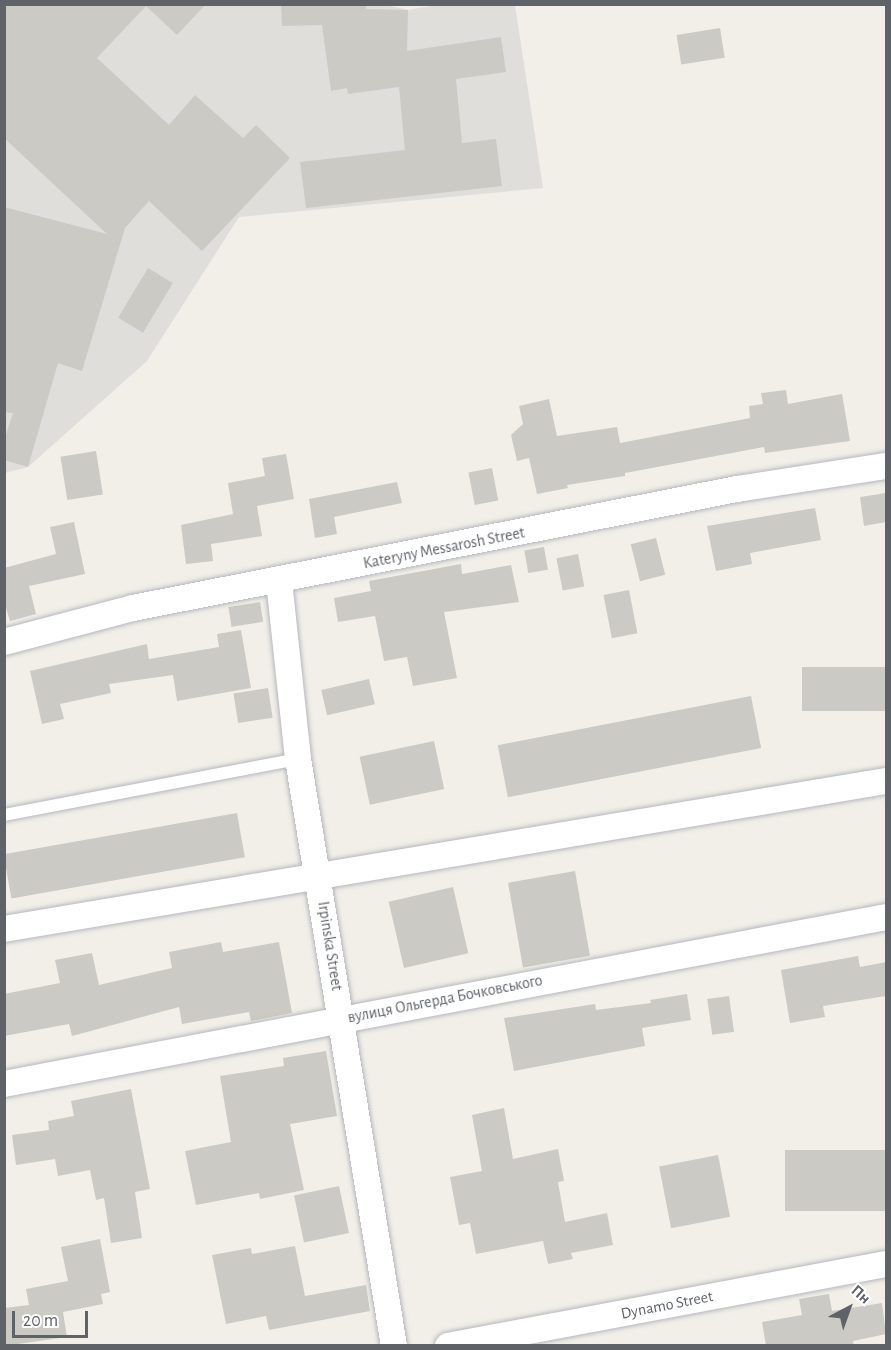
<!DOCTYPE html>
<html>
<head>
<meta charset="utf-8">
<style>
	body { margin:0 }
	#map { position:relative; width:891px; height:1350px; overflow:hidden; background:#f1efe8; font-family:"Alegreya Sans",sans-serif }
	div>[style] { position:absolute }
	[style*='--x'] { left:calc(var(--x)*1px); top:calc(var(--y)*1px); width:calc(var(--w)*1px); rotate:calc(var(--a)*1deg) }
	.industrial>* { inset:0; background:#e0deda }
	.building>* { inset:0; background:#cccac5; transform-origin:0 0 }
	.roads { filter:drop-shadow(0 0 2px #b5b8bc) drop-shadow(0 0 2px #b5b8bc) }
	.lane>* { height:12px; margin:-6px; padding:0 6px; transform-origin:6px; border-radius:6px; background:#fff }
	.street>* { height:26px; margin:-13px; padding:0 13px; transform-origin:13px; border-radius:13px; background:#fff }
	span { translate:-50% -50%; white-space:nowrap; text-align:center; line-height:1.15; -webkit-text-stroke:5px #fff; paint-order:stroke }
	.street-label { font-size:16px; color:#5f6368 }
	.frame { position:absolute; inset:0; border:6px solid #5f6368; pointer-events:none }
	.north { position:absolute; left:819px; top:1278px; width:60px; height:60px; -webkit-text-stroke:4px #fff; paint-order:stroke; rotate:41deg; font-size:16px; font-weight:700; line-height:24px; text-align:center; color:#5f6368 }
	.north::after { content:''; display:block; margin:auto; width:21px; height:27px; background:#5f6368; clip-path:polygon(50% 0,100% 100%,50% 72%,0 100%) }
	.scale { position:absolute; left:12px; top:1311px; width:76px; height:27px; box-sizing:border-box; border:3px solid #5f6368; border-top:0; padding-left:8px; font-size:18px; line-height:21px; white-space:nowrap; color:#5f6368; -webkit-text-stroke:4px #fff; paint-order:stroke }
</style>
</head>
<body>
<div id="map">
	<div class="industrial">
		<div style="clip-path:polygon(383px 4px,408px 10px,436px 5px,515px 5px,543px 188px,239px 217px,147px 361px,28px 467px,5px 473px,5px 5px)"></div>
	</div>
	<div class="building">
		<div style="clip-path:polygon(4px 4px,206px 4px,177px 35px,146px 6px,97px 58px,169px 125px,195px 95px,243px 138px,256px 125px,290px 158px,202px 251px,149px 201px,125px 228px,82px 371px,58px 363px,28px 467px,4px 460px,4px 441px,13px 413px,4px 412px,4px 207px,107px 234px,4px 138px)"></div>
		<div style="clip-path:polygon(281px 4px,366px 4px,366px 9px,408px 10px,407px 51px,501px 37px,506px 72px,456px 79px,462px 143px,496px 139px,502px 186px,306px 208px,300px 162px,405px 150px,399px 87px,348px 94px,347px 88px,331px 91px,322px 25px,282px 26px)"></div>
		<div style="left:720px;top:28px;width:30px;height:44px;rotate:81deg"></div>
		<div style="left:148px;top:268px;width:29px;height:58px;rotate:31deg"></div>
		<div style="clip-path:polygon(786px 390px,788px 404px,842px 394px,850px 441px,765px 453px,764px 447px,625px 473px,625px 476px,567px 485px,568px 488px,537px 494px,529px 458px,517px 461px,511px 435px,523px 424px,519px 406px,549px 399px,557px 436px,617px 427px,620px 443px,750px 418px,749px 406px,763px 404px,761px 393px)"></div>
		<div style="left:96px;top:451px;width:44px;height:36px;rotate:81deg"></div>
		<div style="clip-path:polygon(286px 454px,294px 499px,257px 506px,262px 536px,211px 544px,213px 561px,186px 564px,181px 525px,233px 514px,228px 483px,265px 476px,262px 458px)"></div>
		<div style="left:492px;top:468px;width:33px;height:24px;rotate:79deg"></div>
		<div style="clip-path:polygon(397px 482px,402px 503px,334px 517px,337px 534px,315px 538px,309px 499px)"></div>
		<div style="clip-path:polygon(886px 493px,886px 522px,864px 526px,860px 497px)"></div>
		<div style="clip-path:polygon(815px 508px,821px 540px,750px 553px,752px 564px,716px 571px,707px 526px)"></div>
		<div style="clip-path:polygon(74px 522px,85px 574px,29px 586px,36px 614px,10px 621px,4px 601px,4px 568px,56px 554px,50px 527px)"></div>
		<div style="left:656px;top:538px;width:38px;height:26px;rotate:76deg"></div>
		<div style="left:544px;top:547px;width:23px;height:20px;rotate:80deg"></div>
		<div style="left:578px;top:554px;width:33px;height:22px;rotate:79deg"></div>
		<div style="clip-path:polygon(461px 564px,462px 574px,511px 565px,519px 602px,444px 612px,457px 678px,413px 686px,407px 657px,384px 661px,375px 616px,338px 622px,334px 598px,371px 591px,369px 581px)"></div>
		<div style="left:629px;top:590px;width:44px;height:26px;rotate:79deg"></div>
		<div style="left:260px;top:602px;width:20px;height:32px;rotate:81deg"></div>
		<div style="clip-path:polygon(241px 630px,251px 688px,177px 701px,173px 675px,109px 684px,111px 693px,60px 704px,64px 719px,42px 724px,30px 671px,147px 644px,149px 659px,219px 647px,217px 634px)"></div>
		<div style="left:886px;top:667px;width:44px;height:84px;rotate:90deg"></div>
		<div style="left:369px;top:679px;width:26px;height:49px;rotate:77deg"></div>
		<div style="left:268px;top:688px;width:30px;height:35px;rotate:81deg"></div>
		<div style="left:751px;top:696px;width:53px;height:258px;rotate:79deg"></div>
		<div style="left:434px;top:741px;width:49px;height:76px;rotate:78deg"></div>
		<div style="left:237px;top:813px;width:45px;height:237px;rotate:80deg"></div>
		<div style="left:575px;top:871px;width:86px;height:68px;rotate:80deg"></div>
		<div style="left:453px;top:887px;width:68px;height:66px;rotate:77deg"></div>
		<div style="clip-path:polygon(221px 942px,223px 952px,279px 942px,292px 1013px,251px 1021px,249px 1012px,182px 1024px,179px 1007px,72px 1036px,69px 1024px,4px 1036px,4px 994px,60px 983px,55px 960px,92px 953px,99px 985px,172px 968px,169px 952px)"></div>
		<div style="clip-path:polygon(858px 956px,860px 967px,886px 962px,886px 996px,823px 1006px,825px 1017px,790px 1023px,781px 970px)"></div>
		<div style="clip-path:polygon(687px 994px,691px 1020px,642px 1028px,645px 1046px,514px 1071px,504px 1018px,595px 1004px,596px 1010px,651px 1003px,650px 1000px)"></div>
		<div style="left:729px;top:996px;width:36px;height:22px;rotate:82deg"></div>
		<div style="clip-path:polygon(326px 1051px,337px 1116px,290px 1124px,304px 1190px,260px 1199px,259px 1193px,196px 1205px,185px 1151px,231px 1142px,220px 1076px,284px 1066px,283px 1058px)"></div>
		<div style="clip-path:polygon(131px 1089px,150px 1189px,135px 1192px,142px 1238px,111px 1243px,104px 1198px,96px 1200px,90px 1170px,58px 1176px,55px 1159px,16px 1165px,12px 1135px,49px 1130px,48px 1121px,74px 1116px,71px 1101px)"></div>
		<div style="clip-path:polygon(504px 1108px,513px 1159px,558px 1149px,564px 1181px,558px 1182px,565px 1222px,607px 1213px,613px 1245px,571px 1253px,573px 1259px,548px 1264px,543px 1241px,476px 1254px,470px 1223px,459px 1225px,450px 1177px,482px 1171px,472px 1115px)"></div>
		<div style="left:886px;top:1150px;width:61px;height:101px;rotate:90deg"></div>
		<div style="left:718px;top:1155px;width:63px;height:60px;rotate:79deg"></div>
		<div style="left:339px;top:1186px;width:48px;height:46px;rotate:78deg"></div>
		<div style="clip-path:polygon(100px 1239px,110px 1292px,101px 1294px,103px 1304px,63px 1312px,67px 1337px,4px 1346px,4px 1308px,29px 1305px,26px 1289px,68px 1281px,61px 1247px)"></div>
		<div style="clip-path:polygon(295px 1246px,305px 1296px,366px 1285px,370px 1311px,269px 1330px,266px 1316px,226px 1324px,212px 1255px,251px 1248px,252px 1254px)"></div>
		<div style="clip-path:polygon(829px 1294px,832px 1311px,882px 1303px,886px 1334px,853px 1341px,854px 1346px,766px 1346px,762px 1322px,802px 1315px,799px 1299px)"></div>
	</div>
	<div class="roads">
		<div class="lane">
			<div style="--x:4;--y:815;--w:299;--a:-10.8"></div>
		</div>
		<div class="street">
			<div style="--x:279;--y:581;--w:179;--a:83.9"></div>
			<div style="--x:298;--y:759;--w:595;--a:80.71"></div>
			<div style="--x:4;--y:642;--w:133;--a:-14.8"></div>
			<div style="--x:133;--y:608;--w:616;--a:-11.15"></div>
			<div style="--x:737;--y:489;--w:151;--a:-8.8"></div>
			<div style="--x:4;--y:929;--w:894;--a:-9.53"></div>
			<div style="--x:4;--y:1084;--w:898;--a:-10.72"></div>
			<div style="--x:448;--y:1346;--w:446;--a:-10.6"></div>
		</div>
	</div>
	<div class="street-label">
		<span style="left:444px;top:548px;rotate:-11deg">Kateryny Messarosh Street</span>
		<span style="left:330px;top:946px;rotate:81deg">Irpinska Street</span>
		<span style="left:445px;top:999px;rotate:-11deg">вулиця Ольгерда Бочковського</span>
		<span style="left:667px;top:1305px;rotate:-11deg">Dynamo Street</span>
	</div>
	<div class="frame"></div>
	<div class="north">Пн</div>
	<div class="scale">20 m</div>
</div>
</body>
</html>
